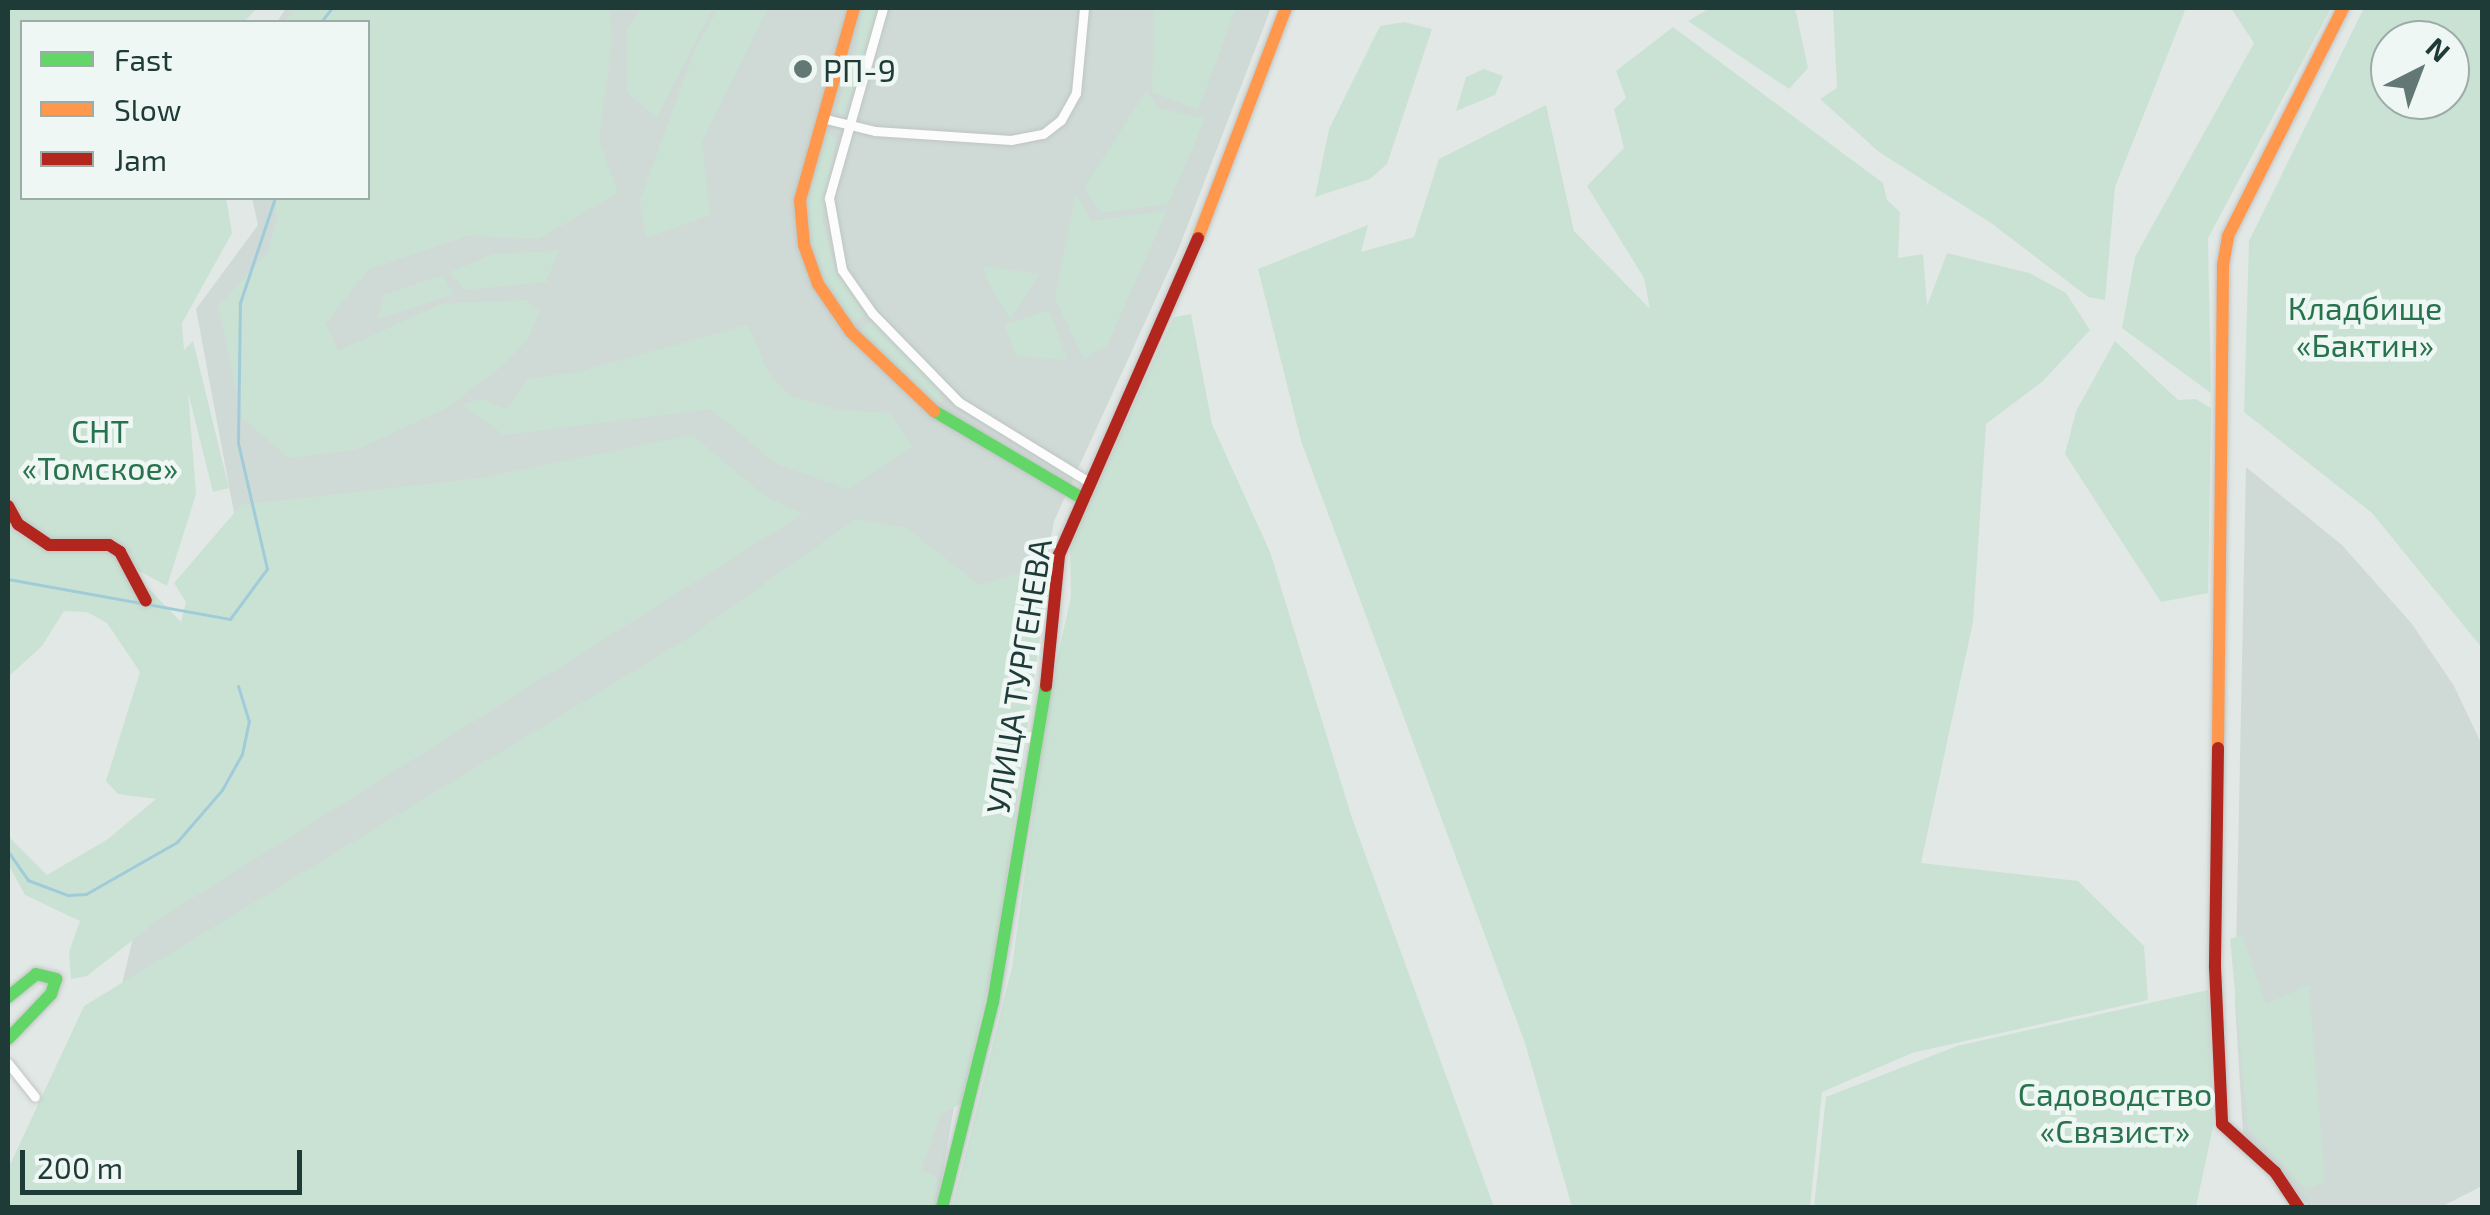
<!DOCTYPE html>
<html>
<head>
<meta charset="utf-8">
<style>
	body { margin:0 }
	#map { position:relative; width:2490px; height:1215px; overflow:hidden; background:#e2e8e6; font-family:"Exo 2",sans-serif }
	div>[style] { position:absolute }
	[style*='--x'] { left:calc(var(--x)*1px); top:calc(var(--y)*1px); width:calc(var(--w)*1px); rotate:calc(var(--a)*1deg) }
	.built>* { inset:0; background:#cfdad6 }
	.green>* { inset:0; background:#cae2d4 }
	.stream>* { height:2.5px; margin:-1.25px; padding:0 1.25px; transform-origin:1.25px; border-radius:1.25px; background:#a0cbd8 }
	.roads { filter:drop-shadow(0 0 2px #bfc5c3) drop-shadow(0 0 2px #bfc5c3) }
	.street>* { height:9px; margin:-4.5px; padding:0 4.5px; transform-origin:4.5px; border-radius:4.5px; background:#fbfcfb }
	.fast>* { height:12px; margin:-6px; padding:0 6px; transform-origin:6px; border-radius:6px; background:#63d668 }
	.slow>* { height:12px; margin:-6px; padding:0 6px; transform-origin:6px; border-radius:6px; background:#ff974d }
	.jam>* { height:12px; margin:-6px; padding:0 6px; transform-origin:6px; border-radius:6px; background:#b3261e }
	.dots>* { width:28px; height:28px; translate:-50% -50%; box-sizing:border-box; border:5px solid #eff7f4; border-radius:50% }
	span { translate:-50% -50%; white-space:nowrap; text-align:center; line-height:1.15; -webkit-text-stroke:9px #eff7f4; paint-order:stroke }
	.poi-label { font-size:32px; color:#1f3b37 }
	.left { translate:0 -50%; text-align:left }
	.park-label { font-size:32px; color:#28734d }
	.street-label { font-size:32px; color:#1f3b37 }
	.frame { position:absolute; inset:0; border:10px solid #1f3b37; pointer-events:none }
	.legend { position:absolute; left:20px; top:20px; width:350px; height:180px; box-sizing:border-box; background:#eff7f4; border:2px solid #9caca8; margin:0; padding:12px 18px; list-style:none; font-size:30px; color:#1f3b37 }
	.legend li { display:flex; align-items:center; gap:20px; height:50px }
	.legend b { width:50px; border:2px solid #9caca8 }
	.north { position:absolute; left:2370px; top:20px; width:100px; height:100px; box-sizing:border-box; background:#eff7f4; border:2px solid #9caca8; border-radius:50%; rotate:42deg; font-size:28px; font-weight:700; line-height:40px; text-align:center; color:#1f3b37 }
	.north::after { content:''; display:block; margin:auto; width:35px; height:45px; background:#637874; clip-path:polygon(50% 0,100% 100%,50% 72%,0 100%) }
	.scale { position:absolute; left:20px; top:1150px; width:282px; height:45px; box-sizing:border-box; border:5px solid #1f3b37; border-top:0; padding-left:12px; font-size:30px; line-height:35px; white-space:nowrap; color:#1f3b37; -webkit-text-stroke:8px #eff7f4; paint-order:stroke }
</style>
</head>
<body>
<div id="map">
	<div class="built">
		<div style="clip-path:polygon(286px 8px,1271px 8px,1179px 248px,1054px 521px,937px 1207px,50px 1208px,82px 1152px,234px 513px,196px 309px,258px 225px,252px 198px,368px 198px,368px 22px,277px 22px)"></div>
		<div style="clip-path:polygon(2246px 467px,2342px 545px,2412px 624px,2454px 686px,2482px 745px,2482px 1186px,2441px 1207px,2310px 1207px,2243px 1133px,2235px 1002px)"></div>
	</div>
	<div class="green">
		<div style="clip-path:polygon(8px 8px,257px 8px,244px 22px,22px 22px,22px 198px,226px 198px,232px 233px,182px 323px,184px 350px,193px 341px,229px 488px,213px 492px,188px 392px,196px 494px,167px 586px,123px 562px,181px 622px,186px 602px,174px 583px,241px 505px,481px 478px,692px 435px,765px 496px,803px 514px,161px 918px,87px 976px,71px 979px,69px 952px,80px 921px,25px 895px,8px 864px,8px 836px,47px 875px,108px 839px,156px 799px,118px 794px,106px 781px,140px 672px,107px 623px,87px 612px,64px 611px,42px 646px,8px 677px)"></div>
		<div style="clip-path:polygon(296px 8px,610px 8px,612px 42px,599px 140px,618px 193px,538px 239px,467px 236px,368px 270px,326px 323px,338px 351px,441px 304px,526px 300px,539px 311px,529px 338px,501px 367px,445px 409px,355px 450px,289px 458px,243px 419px,218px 306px,267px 254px,277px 220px,275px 198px,368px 198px,368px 22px,285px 22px)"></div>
		<div style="clip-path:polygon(641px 8px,713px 8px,656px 118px,627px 91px,627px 30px)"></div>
		<div style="clip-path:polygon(719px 8px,768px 8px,702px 142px,710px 215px,646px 238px,640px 201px,696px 47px)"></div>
		<div style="clip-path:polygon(861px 8px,876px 8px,865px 60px,842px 119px,837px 109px,856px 56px)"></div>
		<div style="clip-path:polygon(1154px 8px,1236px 8px,1198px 110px,1152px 92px)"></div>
		<div style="clip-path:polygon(1710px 8px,1795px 8px,1808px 68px,1789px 89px,1688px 21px)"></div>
		<div style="clip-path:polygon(1833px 8px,2186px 8px,2115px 187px,2105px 300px,2088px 297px,1991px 223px,1879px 152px,1820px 99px,1837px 88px)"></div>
		<div style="clip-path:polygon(2231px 8px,2331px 8px,2208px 238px,2211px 393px,2122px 328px,2135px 257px,2254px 43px)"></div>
		<div style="clip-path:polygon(evenodd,2364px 8px,2482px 8px,2482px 648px,2372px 513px,2244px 412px,2249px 241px,2364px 8px,2390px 40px,2450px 40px,2450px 100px,2390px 100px,2390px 40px)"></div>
		<div style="clip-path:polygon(1404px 22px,1432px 29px,1387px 164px,1370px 179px,1315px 197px,1329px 129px,1380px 26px)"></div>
		<div style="clip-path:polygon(1673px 27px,1883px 183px,1887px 200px,1900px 212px,1898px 258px,1923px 254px,1927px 306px,1947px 253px,2029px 273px,2066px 293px,2090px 330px,2043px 381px,1986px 424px,1973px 622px,1921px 863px,2078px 881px,2144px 946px,2148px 1000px,1912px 1053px,1822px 1092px,1810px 1207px,1572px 1207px,1525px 1043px,1301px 441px,1258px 269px,1368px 225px,1361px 252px,1414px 237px,1439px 159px,1546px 105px,1574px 231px,1650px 309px,1644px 278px,1587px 186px,1624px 148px,1614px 109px,1626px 98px,1616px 71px)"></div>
		<div style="clip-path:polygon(1484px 69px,1503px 76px,1495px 95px,1456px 111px,1466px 77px)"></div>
		<div style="clip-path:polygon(1147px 91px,1158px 108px,1205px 119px,1168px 204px,1101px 213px,1084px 187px)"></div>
		<div style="clip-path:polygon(827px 132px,836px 138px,822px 218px,836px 272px,865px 314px,854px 324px,824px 282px,811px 244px,808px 199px)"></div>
		<div style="clip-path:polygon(1076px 194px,1091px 221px,1167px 211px,1107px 345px,1084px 359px,1055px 298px)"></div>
		<div style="clip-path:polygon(559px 251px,546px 282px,464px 290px,450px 272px,494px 254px)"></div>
		<div style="clip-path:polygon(983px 266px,1039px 274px,1010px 319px,989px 283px)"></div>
		<div style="clip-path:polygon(443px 275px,453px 294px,378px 319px,384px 295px)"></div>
		<div style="clip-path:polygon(1049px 310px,1068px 360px,1016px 356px,1005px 325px)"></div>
		<div style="clip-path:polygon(1191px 314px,1212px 424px,1270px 552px,1352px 818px,1494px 1207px,952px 1208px,1012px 967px,1050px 690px,1071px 597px,1070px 543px,1174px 317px)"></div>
		<div style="clip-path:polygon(871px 321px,941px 390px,942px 402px,933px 402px,860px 332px)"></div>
		<div style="clip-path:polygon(748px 325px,768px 372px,789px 396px,838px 410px,889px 413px,913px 447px,848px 489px,778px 465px,711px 409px,504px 435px,462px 405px,482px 399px,506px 409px,528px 379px,578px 372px)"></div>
		<div style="clip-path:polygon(2115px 341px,2178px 400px,2196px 399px,2211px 408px,2208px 593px,2161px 602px,2065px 454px,2076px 411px)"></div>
		<div style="clip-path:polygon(856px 519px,907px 528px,979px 585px,1038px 568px,1046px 593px,997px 947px,961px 1104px,941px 1114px,921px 1170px,937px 1177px,936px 1207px,8px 1208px,8px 1169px,84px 1006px,688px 638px)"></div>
		<div style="clip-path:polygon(2242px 935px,2266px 1004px,2309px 985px,2325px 1182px,2306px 1189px,2248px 1128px,2230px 939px)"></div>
		<div style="clip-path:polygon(2208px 990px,2213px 1127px,2196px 1207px,1814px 1207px,1826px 1097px,1957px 1046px)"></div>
	</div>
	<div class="stream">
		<div style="--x:321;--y:22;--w:18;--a:-52"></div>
		<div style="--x:8;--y:579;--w:226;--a:10.2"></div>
		<div style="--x:230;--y:619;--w:62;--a:-53.5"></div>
		<div style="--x:267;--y:569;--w:129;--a:-103"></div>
		<div style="--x:238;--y:443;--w:140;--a:-89.2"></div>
		<div style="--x:240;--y:303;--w:111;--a:-71.6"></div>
		<div style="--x:8;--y:851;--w:35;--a:55"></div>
		<div style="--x:28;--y:880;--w:43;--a:20.6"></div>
		<div style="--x:68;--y:895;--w:18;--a:-3"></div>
		<div style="--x:86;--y:894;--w:105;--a:-29.7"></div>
		<div style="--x:177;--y:842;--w:69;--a:-49.1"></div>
		<div style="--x:222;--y:790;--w:41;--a:-60.9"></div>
		<div style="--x:242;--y:754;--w:33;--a:-78"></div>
		<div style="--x:249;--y:722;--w:37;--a:-107"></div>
	</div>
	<div class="roads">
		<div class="street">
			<div style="--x:883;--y:8;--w:198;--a:105.9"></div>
			<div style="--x:829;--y:198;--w:73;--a:79.8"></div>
			<div style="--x:842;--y:270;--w:52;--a:55.1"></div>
			<div style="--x:872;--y:313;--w:124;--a:45.7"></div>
			<div style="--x:959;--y:402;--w:149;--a:31.6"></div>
			<div style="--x:822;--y:118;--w:55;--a:13.8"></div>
			<div style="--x:875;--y:131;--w:136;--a:3.8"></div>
			<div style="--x:1011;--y:140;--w:33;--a:-11"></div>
			<div style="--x:1043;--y:134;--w:23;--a:-38"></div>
			<div style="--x:1061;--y:120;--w:31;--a:-61"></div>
			<div style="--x:1076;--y:93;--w:85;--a:-84.6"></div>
			<div style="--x:8;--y:1063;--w:43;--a:51.5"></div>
		</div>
		<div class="fast">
			<div style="--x:934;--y:411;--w:169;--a:30.5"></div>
			<div style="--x:8;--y:997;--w:36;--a:-39"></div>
			<div style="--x:36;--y:974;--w:21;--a:14"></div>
			<div style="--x:56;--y:979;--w:16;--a:108"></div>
			<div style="--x:51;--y:994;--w:62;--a:133.7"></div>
			<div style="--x:942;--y:1208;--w:212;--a:-76.1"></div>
			<div style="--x:993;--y:1002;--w:320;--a:-80.5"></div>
		</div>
		<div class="slow">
			<div style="--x:854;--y:8;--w:199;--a:105.7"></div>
			<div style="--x:800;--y:200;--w:45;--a:84.9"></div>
			<div style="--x:804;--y:245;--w:41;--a:70.3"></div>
			<div style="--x:818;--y:284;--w:58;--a:55.5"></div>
			<div style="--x:851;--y:332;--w:115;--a:43.6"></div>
			<div style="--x:1198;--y:238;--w:246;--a:-69.1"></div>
			<div style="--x:2218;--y:748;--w:483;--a:-89.4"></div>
			<div style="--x:2223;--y:265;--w:29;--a:-80"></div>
			<div style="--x:2228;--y:236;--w:255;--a:-63.2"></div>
		</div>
		<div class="jam">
			<div style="--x:8;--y:506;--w:21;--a:61"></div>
			<div style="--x:18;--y:524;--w:37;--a:34"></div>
			<div style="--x:49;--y:545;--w:60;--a:0"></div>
			<div style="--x:109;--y:545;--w:13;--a:32"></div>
			<div style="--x:120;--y:552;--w:55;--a:62"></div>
			<div style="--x:1046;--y:686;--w:132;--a:-84.3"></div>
			<div style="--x:1059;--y:555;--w:346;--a:-66.3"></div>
			<div style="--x:2218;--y:748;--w:219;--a:90.8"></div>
			<div style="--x:2215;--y:967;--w:157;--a:87.4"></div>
			<div style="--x:2222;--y:1124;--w:72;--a:42.2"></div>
			<div style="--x:2275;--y:1172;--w:43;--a:56.3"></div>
		</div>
	</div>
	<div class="dots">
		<div style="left:803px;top:69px;background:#637874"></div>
	</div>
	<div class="poi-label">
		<span class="left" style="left:823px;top:69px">РП-9</span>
	</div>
	<div class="park-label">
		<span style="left:2365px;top:326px">Кладбище<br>«Бактин»</span>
		<span style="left:100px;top:449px">СНТ<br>«Томское»</span>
		<span style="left:2115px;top:1112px">Садоводство<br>«Связист»</span>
	</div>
	<div class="street-label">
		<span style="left:1018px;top:676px;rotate:-81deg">УЛИЦА ТУРГЕНЕВА</span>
	</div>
	<div class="frame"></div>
	<ul class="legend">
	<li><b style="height:12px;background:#63d668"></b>Fast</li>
	<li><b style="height:12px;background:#ff974d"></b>Slow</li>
	<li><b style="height:12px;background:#b3261e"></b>Jam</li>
	</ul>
	<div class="north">N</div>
	<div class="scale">200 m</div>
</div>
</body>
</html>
